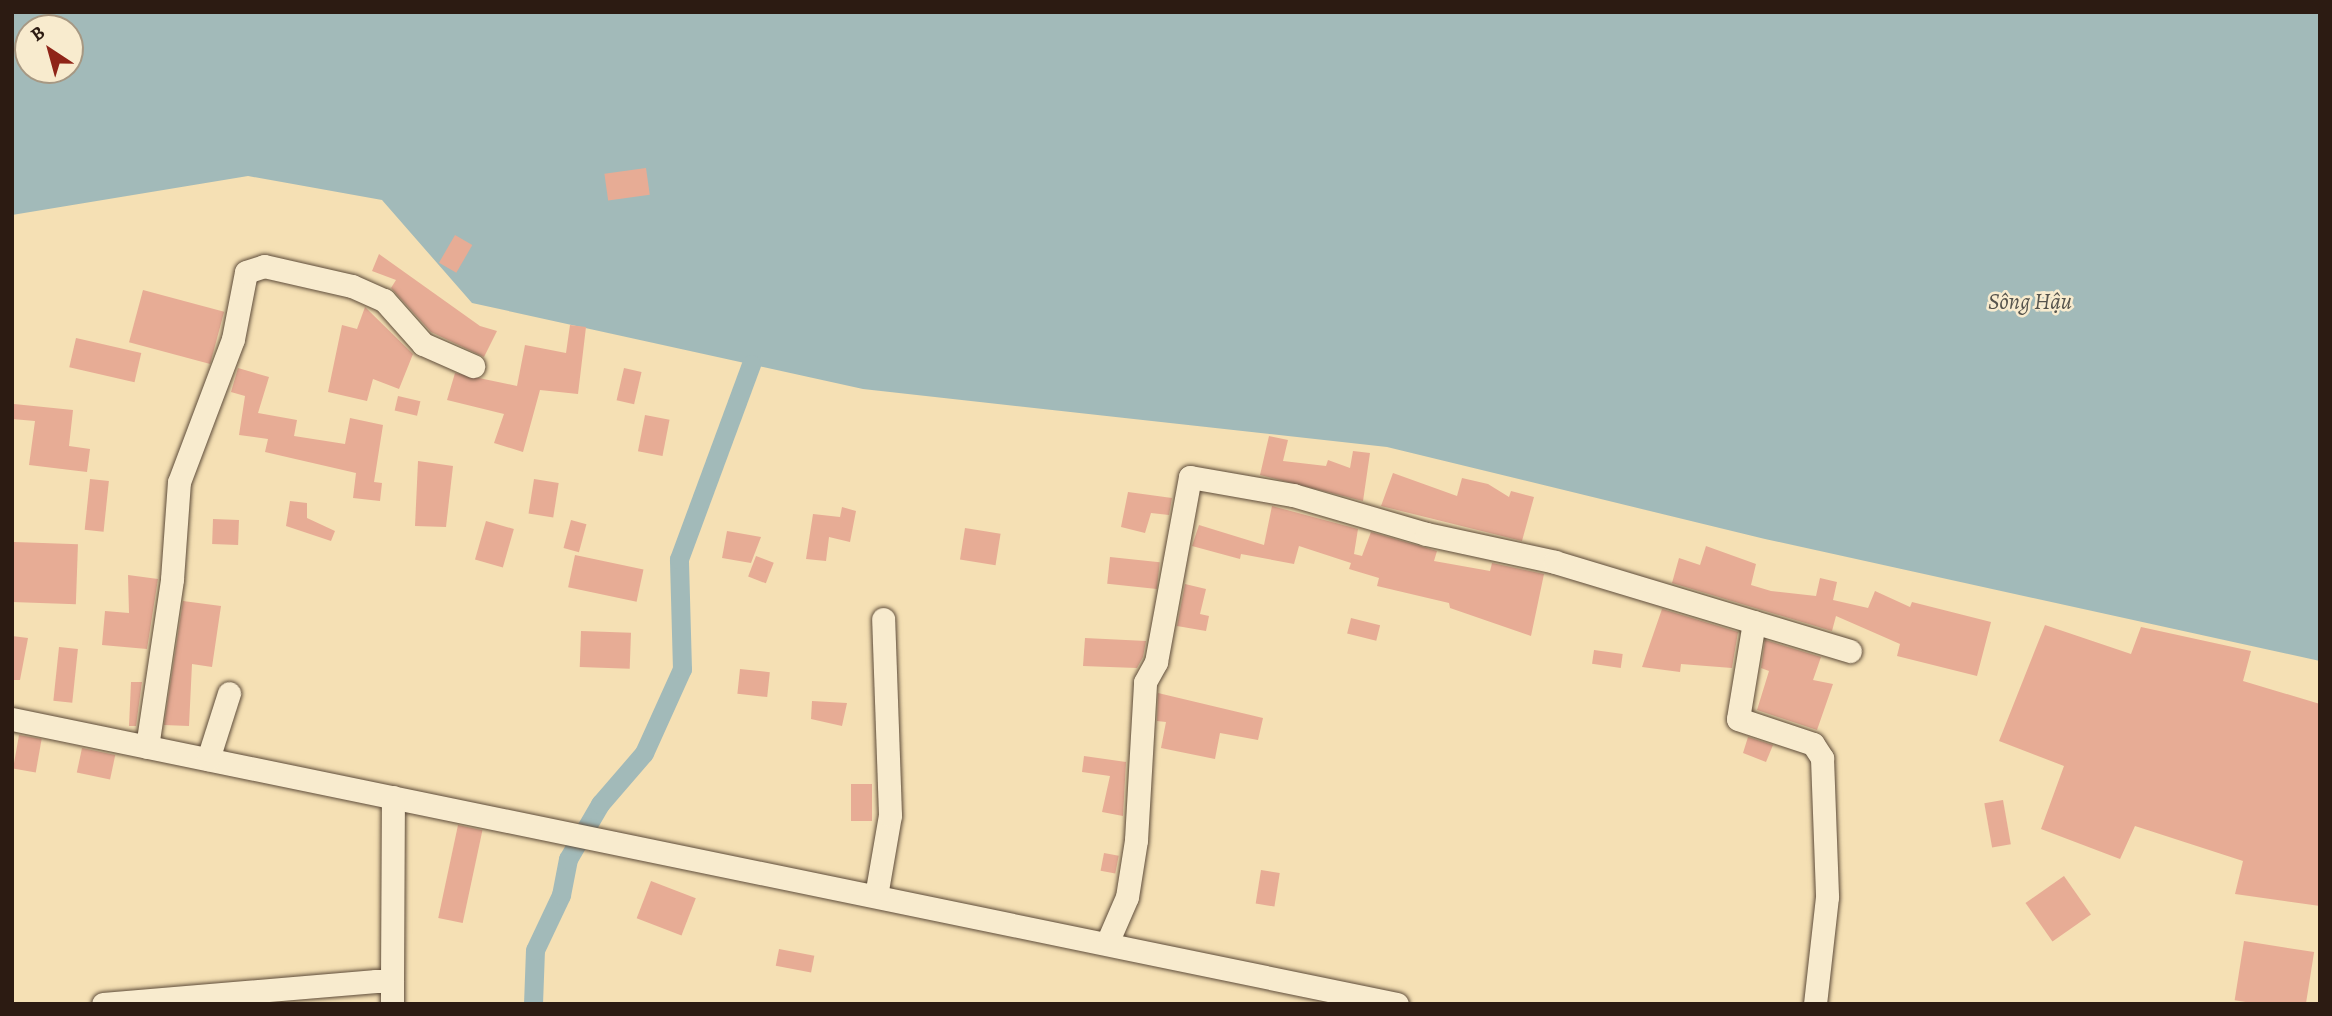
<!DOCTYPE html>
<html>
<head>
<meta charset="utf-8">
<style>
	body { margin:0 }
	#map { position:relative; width:2332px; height:1016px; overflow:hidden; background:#f5e0b4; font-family:Alegreya,serif }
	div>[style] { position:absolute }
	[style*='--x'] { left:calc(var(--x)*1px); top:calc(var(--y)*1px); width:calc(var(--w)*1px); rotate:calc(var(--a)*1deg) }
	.water>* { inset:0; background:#a2bab9 }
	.canal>* { height:19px; margin:-9.5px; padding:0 9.5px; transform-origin:9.5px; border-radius:9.5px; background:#a2bab9 }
	.building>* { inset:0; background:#e7ac95; transform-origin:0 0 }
	.roads { filter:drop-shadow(0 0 2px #5e4c3a) drop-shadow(0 0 2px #5e4c3a) }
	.minor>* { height:23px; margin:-11.5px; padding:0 11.5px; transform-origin:11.5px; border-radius:11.5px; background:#f8ebce }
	span { translate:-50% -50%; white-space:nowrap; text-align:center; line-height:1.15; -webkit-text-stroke:5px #f8ebce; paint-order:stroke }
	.water-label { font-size:23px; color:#55534c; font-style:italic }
	.frame { position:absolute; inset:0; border:14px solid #2c1b12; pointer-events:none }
	.north { position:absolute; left:14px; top:14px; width:70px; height:70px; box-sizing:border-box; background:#f8ebce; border:2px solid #a69883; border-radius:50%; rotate:324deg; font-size:19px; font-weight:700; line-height:28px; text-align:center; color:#2c1b12 }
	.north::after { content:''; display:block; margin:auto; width:24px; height:32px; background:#8f2418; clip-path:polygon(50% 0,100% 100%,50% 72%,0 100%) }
</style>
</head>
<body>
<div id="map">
	<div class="water">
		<div style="clip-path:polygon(evenodd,12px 12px,2320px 12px,2320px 661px,1765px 539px,1387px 447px,863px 389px,472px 303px,382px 200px,248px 176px,12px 215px,12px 12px,28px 28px,70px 28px,70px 70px,28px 70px,28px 28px)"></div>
	</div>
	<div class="canal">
		<div style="--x:533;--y:1004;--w:54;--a:-87.9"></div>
		<div style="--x:535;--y:950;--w:61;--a:-64.7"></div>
		<div style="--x:561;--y:895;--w:37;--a:-79"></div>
		<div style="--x:568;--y:859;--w:64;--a:-59.8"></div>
		<div style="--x:600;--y:804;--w:67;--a:-49.2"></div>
		<div style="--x:644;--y:753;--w:92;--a:-65.7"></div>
		<div style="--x:682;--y:669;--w:110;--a:-91.6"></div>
		<div style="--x:679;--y:559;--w:208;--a:-69.7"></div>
	</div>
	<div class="building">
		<div style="left:646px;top:168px;width:27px;height:42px;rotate:82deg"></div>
		<div style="left:455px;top:235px;width:20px;height:32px;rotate:30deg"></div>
		<div style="clip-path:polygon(379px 254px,480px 326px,497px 331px,484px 357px,431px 332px,391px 288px,396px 280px,372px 271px)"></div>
		<div style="left:143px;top:290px;width:84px;height:54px;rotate:15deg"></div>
		<div style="clip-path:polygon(365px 307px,413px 354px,399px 389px,373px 379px,367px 401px,328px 392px,342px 325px,357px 329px)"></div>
		<div style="clip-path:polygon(570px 325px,586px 327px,578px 394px,540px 390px,523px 452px,494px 443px,504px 414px,447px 400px,455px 373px,517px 386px,525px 345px,566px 353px)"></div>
		<div style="left:76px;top:338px;width:67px;height:30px;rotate:13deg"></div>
		<div style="clip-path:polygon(238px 368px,269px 377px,258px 413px,297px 420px,294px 436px,345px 444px,350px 418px,383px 425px,374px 482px,382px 483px,380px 501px,353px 498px,356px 473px,265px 452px,268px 439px,239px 435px,245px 396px,231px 392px)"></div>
		<div style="left:624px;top:368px;width:18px;height:33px;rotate:13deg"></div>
		<div style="left:398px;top:396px;width:23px;height:15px;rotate:13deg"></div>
		<div style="clip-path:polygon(14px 404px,73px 410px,69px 446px,90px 449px,87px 472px,29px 465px,35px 421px,12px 419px)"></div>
		<div style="left:645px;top:415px;width:25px;height:37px;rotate:11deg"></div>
		<div style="clip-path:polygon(1269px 436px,1288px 440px,1283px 461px,1326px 466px,1328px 460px,1350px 468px,1353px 451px,1370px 453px,1363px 501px,1260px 475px)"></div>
		<div style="clip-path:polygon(418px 461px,453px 466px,446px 527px,415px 526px)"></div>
		<div style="clip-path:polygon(1393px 473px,1457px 496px,1462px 478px,1488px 484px,1509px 497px,1511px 491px,1534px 497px,1522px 541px,1381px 506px)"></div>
		<div style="left:90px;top:479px;width:19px;height:51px;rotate:6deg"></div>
		<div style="left:534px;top:479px;width:25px;height:35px;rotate:9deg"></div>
		<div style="clip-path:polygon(1128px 492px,1172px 498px,1169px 515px,1151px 513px,1145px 533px,1121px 527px)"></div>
		<div style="clip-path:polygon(290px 501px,307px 503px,307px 518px,335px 531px,331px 541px,286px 526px)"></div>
		<div style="clip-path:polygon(1272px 506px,1358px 529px,1354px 554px,1362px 556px,1371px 532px,1437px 551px,1434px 561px,1490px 571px,1492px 563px,1544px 574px,1531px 636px,1450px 608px,1449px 603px,1377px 586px,1379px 578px,1349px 569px,1351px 563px,1299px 546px,1294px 564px,1241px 554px,1240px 559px,1192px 546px,1199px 525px,1264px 545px)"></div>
		<div style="clip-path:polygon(842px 507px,856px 511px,850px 542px,829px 537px,826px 561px,806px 559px,813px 514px,840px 517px)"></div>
		<div style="left:213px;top:519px;width:26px;height:25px;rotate:2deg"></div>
		<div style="left:571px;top:520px;width:16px;height:29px;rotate:15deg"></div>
		<div style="left:486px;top:521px;width:29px;height:40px;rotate:16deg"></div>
		<div style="left:965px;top:528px;width:36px;height:32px;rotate:9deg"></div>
		<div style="clip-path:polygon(727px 531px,761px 537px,751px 563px,722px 558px)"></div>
		<div style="left:14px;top:542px;width:64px;height:60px;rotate:2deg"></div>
		<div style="clip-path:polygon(1706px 546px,1756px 564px,1751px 585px,1771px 591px,1816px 596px,1820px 578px,1837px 582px,1833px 600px,1868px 608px,1875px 591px,1910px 607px,1912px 602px,1991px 622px,1977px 676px,1897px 656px,1900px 644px,1836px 616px,1832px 631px,1672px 583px,1679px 558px,1700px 565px)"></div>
		<div style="left:575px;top:555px;width:70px;height:33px;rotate:12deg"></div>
		<div style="left:756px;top:556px;width:19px;height:22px;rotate:21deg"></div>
		<div style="left:1110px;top:557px;width:50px;height:27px;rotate:6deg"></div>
		<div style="clip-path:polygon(128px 575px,158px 579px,147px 649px,102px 645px,105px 611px,129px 613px)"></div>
		<div style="clip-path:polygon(1185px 584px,1206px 589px,1200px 614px,1209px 616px,1206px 631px,1177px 626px)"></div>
		<div style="clip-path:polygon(183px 601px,221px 606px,212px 667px,192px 664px,189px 726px,164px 725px)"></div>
		<div style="clip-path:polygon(1662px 609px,1738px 632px,1732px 668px,1681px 664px,1680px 672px,1642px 667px)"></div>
		<div style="left:1351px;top:618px;width:30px;height:16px;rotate:14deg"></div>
		<div style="clip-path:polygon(2045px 625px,2131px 654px,2141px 627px,2251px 651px,2243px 681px,2320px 704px,2320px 906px,2235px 894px,2243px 861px,2135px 826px,2120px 859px,2041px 829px,2064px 766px,1999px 741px)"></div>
		<div style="left:581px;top:631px;width:50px;height:36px;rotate:2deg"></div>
		<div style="clip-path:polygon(12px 636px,28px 638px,20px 680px,12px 680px)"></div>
		<div style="clip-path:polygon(1085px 638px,1146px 641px,1143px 657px,1137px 668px,1083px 666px)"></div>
		<div style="clip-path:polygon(1765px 640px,1821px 657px,1813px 680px,1833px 684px,1817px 730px,1757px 710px,1769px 671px,1761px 668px)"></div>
		<div style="left:59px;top:647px;width:19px;height:54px;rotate:6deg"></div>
		<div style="left:1594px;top:650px;width:29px;height:14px;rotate:8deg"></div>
		<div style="left:740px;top:669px;width:30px;height:25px;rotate:6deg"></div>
		<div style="clip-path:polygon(131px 682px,142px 682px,136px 726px,129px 726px)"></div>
		<div style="clip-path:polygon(1158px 693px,1263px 718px,1258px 740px,1220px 733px,1215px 759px,1161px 748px,1166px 722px,1157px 721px)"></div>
		<div style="clip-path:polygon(812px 701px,847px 703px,842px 726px,811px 719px)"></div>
		<div style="left:19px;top:735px;width:23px;height:34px;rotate:10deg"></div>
		<div style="clip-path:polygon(1748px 737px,1773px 745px,1766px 762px,1743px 753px)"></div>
		<div style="left:82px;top:748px;width:34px;height:25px;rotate:12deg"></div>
		<div style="clip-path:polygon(1084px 756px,1126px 762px,1123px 816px,1102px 812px,1110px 776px,1082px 772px)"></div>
		<div style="left:851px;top:784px;width:21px;height:37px"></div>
		<div style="left:2003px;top:800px;width:45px;height:19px;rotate:80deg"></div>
		<div style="left:458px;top:825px;width:25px;height:95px;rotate:12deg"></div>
		<div style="left:1104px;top:853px;width:15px;height:18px;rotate:11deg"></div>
		<div style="left:1261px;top:870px;width:19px;height:34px;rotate:9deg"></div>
		<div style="left:2064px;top:876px;width:47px;height:47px;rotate:55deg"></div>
		<div style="left:651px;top:881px;width:48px;height:40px;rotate:21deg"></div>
		<div style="left:2244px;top:941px;width:71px;height:60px;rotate:9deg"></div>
		<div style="left:779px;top:949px;width:36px;height:17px;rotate:11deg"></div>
	</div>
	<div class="roads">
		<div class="minor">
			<div style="--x:1754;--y:622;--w:98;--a:99.4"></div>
			<div style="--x:1738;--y:719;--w:79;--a:18.4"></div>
			<div style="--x:1813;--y:744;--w:17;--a:57"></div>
			<div style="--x:1822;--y:758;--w:139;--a:87.9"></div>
			<div style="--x:1827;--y:897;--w:108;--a:96.4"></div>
			<div style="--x:12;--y:719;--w:1414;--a:11.63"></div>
			<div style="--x:147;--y:747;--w:170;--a:-81.5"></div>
			<div style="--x:172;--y:579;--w:97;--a:-85.9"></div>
			<div style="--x:179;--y:482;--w:153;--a:-69.3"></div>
			<div style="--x:233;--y:339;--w:68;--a:-79"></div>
			<div style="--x:246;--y:272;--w:19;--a:-18"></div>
			<div style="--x:264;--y:266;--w:90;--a:12.8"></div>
			<div style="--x:352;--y:286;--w:35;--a:24"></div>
			<div style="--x:384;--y:300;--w:59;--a:48.4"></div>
			<div style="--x:423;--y:344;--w:55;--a:23.7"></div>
			<div style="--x:208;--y:759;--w:69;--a:-72.3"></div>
			<div style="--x:876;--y:896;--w:82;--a:-80.2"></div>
			<div style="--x:890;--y:815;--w:196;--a:-92"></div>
			<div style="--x:1107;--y:943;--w:50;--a:-66.5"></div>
			<div style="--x:1127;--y:897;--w:58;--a:-81"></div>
			<div style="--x:1136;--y:840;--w:158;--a:-86.7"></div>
			<div style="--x:1145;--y:682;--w:23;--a:-61"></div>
			<div style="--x:1156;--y:662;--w:188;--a:-79.6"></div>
			<div style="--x:1190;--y:477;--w:105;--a:9.9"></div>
			<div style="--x:1293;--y:495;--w:139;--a:16.3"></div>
			<div style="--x:1426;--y:534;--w:132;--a:12.2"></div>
			<div style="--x:1555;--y:562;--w:308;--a:16.8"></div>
			<div style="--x:392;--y:981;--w:184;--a:-89.7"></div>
			<div style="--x:103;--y:1004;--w:274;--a:-4.8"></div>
			<div style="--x:376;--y:981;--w:16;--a:0"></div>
			<div style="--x:392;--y:981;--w:23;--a:90"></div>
		</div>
	</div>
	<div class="water-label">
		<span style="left:2030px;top:302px">Sông Hậu</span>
	</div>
	<div class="frame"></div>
	<div class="north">B</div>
</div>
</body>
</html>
